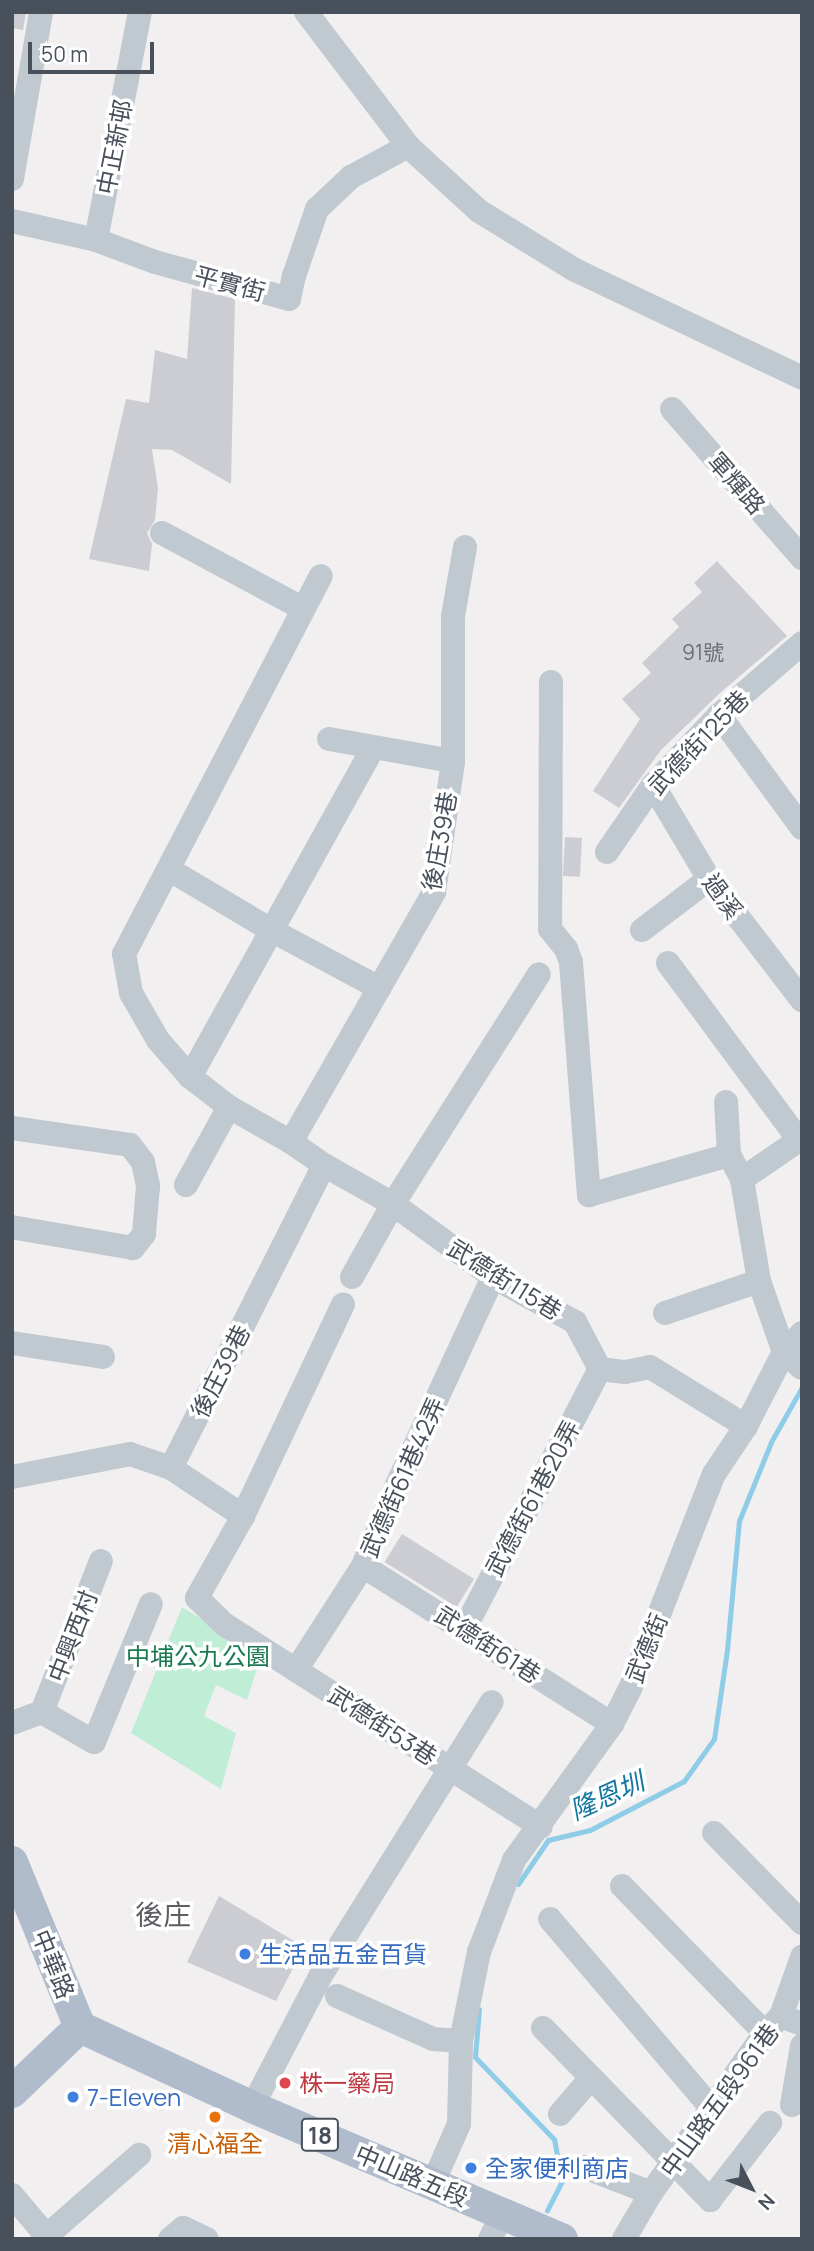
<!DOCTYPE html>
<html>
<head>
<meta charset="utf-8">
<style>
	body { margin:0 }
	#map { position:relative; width:814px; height:2251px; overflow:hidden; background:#f1efef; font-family:Manrope,"Noto Sans TC",sans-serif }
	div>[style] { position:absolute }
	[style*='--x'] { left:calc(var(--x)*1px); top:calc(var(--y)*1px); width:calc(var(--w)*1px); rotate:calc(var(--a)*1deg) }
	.green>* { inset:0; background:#bfedd5 }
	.stream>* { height:5px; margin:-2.5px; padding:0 2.5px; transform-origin:2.5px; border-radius:2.5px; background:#8ecce8 }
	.building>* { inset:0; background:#cccdd3; transform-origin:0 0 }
	.minor>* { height:24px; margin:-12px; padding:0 12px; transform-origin:12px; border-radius:12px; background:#c0c8d0 }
	.major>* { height:32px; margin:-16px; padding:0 16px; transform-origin:16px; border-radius:16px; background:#b0bbcc }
	.dots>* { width:19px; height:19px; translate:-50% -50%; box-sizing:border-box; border:4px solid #fff; border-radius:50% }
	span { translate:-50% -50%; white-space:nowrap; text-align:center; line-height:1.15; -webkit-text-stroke:7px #fff; paint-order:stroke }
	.number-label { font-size:21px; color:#696f79 }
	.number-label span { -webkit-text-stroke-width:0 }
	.shield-label span { padding:2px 5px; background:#fff; border:2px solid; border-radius:5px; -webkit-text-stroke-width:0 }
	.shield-label { font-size:23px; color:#48505b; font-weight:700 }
	.street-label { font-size:24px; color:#48505b }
	.park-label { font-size:24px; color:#1b7953 }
	.shop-label { font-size:24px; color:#366cbe }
	.left { translate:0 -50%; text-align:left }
	.health-label { font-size:24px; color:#be3a42 }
	.food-label { font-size:24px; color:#c56008 }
	.water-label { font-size:26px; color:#1377a3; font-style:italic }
	.quarter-label { font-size:28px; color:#5c5e63 }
	.frame { position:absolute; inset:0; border:14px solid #48505b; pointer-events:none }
	.north { position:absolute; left:716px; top:2153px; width:70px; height:70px; -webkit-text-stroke:5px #fff; paint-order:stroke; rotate:132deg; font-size:19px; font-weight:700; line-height:28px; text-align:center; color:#48505b }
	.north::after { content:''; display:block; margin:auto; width:24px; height:32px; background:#48505b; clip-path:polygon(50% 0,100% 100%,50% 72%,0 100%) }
	.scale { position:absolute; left:28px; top:42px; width:126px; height:32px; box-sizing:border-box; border:4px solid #48505b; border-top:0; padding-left:9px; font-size:21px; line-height:24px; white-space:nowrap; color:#48505b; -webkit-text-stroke:5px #fff; paint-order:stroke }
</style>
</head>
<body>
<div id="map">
	<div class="green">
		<div style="clip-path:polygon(182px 1607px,261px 1656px,247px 1700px,216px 1685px,204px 1716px,236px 1733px,221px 1789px,131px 1733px)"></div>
	</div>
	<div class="stream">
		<div style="--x:518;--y:1884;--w:53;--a:-55.7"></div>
		<div style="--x:548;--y:1840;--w:43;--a:-13.4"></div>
		<div style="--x:590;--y:1830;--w:106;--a:-27.5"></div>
		<div style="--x:684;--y:1781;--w:52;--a:-54.5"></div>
		<div style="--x:714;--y:1739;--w:90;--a:-81.7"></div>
		<div style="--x:727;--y:1650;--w:130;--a:-84.7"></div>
		<div style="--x:739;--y:1521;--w:85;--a:-67.9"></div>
		<div style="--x:771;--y:1442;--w:63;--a:-60.6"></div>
		<div style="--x:479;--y:2009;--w:48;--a:94.8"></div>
		<div style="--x:475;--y:2057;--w:114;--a:46.1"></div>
		<div style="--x:554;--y:2139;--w:43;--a:79.2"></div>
		<div style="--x:562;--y:2181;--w:33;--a:117"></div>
	</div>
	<div class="building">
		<div style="clip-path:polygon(12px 12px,26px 12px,23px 30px,12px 28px)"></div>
		<div style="clip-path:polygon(192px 288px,235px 299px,231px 484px,172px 450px,152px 449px,158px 488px,155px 520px,147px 533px,152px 544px,149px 571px,89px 559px,126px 399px,149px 403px,155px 350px,187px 359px)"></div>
		<div style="clip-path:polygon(717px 561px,787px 636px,720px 693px,661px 750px,619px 808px,593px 791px,640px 719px,622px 699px,651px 673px,642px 663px,679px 627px,672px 619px,702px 592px,694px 583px)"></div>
		<div style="left:565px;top:837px;width:17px;height:39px;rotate:3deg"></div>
		<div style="left:402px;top:1534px;width:85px;height:33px;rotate:32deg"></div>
		<div style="clip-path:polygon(219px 1896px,304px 1947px,276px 2001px,187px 1962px)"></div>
	</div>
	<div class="minor">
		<div style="--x:306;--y:12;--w:168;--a:52.7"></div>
		<div style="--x:408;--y:146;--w:96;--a:42.5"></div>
		<div style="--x:479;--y:211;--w:113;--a:31.6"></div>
		<div style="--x:575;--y:270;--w:251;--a:25.4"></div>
		<div style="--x:12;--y:179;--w:169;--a:-80.1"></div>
		<div style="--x:12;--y:221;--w:86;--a:12.7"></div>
		<div style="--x:96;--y:240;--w:63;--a:20.4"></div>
		<div style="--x:155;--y:262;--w:139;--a:15.4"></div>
		<div style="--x:289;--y:299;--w:24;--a:-78"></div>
		<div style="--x:294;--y:276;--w:71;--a:-71.1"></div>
		<div style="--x:317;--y:209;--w:47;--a:-43.3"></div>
		<div style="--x:351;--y:177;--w:65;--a:-28.5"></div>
		<div style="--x:96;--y:240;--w:232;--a:-79.1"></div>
		<div style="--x:672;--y:409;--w:198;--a:48.9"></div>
		<div style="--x:162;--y:533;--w:159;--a:28.2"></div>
		<div style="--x:551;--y:682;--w:247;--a:90.2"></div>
		<div style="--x:550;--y:929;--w:26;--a:51"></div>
		<div style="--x:566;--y:949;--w:14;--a:69"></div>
		<div style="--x:571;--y:962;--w:234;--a:85.6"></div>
		<div style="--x:589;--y:1195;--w:146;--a:-15.9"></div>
		<div style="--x:719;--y:715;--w:140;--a:53.7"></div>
		<div style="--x:329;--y:739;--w:126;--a:10.1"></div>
		<div style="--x:653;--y:785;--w:109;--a:59.2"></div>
		<div style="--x:709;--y:879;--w:153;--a:52.5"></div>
		<div style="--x:607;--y:852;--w:81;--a:-55.5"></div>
		<div style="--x:653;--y:785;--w:96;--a:-46.7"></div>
		<div style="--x:719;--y:715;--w:110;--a:-40.9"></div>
		<div style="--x:170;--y:870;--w:117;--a:30.7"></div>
		<div style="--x:271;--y:930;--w:123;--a:28.2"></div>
		<div style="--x:642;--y:930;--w:84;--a:-37.3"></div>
		<div style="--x:668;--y:963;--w:220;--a:53.5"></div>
		<div style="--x:190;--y:1077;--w:376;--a:-60.9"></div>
		<div style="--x:229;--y:1107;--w:49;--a:-142.4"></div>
		<div style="--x:190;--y:1077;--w:49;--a:-130.9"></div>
		<div style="--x:158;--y:1040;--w:54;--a:-119.9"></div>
		<div style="--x:131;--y:993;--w:40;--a:-100"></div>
		<div style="--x:124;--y:954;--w:426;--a:-62.5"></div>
		<div style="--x:12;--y:1128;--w:119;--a:8.2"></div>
		<div style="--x:130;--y:1145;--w:21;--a:53"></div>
		<div style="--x:143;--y:1162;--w:25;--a:78"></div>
		<div style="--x:148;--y:1186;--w:48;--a:94.8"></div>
		<div style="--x:144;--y:1234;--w:18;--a:128"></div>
		<div style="--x:133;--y:1248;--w:123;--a:-170.2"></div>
		<div style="--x:291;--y:1142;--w:288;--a:-60.2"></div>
		<div style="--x:434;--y:892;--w:132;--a:-81.7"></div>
		<div style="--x:453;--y:761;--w:145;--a:-90"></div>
		<div style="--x:453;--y:616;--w:70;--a:-80.1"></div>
		<div style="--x:324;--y:1165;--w:79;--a:29.5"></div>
		<div style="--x:393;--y:1204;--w:124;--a:36.1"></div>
		<div style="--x:493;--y:1277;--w:94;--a:28.8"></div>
		<div style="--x:575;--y:1322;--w:53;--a:62"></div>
		<div style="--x:600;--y:1369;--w:25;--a:7"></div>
		<div style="--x:625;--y:1372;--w:25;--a:-11"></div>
		<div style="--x:650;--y:1367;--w:113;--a:31.6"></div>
		<div style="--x:742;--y:1179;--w:73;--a:-34.3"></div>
		<div style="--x:352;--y:1277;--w:84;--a:-60.7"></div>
		<div style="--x:393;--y:1204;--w:272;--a:-57.6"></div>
		<div style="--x:665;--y:1313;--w:99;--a:-18.8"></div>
		<div style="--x:802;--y:1333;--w:26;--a:133"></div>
		<div style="--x:784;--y:1352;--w:24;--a:42"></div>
		<div style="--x:12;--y:1343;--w:92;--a:8.7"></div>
		<div style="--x:171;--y:1468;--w:87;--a:33.7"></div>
		<div style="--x:243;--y:1516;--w:94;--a:119.3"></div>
		<div style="--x:197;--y:1598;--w:37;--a:44"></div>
		<div style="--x:224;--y:1624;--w:376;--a:32.6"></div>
		<div style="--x:12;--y:1477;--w:120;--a:-11"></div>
		<div style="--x:130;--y:1454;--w:43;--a:18.9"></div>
		<div style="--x:171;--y:1468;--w:339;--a:-63.2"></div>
		<div style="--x:324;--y:1165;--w:40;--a:-145.1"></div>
		<div style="--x:291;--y:1142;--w:71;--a:-150.6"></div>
		<div style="--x:229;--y:1107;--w:89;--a:118.9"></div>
		<div style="--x:243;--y:1516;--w:234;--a:-64.7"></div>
		<div style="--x:363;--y:1566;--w:295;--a:32.4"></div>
		<div style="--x:465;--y:1628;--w:292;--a:-62.5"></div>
		<div style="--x:296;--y:1670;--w:124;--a:-57.2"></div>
		<div style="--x:363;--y:1566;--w:86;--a:-67.3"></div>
		<div style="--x:396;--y:1487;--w:231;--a:-65.2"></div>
		<div style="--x:42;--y:1712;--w:162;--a:-68.7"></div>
		<div style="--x:12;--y:1723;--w:32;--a:-20"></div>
		<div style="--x:42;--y:1712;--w:60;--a:30"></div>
		<div style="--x:94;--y:1742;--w:149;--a:-67.6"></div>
		<div style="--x:714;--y:1833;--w:126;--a:45.6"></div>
		<div style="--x:622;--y:1886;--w:205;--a:45.8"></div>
		<div style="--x:550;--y:1919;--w:250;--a:49.5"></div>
		<div style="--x:337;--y:1996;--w:105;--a:24.1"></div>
		<div style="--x:433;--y:2039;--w:28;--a:4"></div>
		<div style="--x:781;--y:2016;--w:22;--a:21"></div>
		<div style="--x:543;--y:2028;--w:240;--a:45.8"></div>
		<div style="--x:710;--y:2200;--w:98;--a:-52.1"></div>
		<div style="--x:792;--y:2105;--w:60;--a:-80.4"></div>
		<div style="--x:252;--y:2107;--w:147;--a:-62.4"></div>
		<div style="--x:320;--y:1977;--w:324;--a:-58"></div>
		<div style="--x:560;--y:2114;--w:48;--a:-49.3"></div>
		<div style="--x:584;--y:2167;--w:72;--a:21.2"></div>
		<div style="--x:433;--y:2183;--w:64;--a:-66.2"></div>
		<div style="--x:459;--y:2124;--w:83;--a:-88.6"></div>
		<div style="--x:461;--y:2041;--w:91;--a:-78.6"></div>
		<div style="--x:479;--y:1952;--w:98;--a:-69.2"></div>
		<div style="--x:514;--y:1860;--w:168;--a:-54.2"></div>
		<div style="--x:612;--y:1724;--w:39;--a:-63"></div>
		<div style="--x:630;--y:1689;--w:231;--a:-68.7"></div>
		<div style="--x:714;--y:1474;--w:58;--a:-56.3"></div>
		<div style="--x:746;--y:1426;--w:83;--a:-62.8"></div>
		<div style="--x:784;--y:1352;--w:75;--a:-109.4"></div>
		<div style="--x:759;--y:1281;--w:103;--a:-99.5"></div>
		<div style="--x:742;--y:1179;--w:27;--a:-118"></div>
		<div style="--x:729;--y:1155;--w:53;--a:-93.2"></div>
		<div style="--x:12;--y:2195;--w:57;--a:49.9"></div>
		<div style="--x:43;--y:2239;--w:128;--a:-41.2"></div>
		<div style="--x:170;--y:2239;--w:17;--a:-40"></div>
		<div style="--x:183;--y:2228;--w:26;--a:25"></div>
		<div style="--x:490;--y:2239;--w:28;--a:-63"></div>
		<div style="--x:624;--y:2239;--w:53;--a:-59.6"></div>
		<div style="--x:651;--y:2193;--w:196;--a:-54.5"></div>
		<div style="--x:765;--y:2033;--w:23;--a:-47"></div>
		<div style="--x:781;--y:2016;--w:63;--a:-70.4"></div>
	</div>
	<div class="major">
		<div style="--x:12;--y:1862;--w:178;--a:67.6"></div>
		<div style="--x:80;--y:2027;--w:190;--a:24.9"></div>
		<div style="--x:252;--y:2107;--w:337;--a:23.1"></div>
		<div style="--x:12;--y:2092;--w:94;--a:-43.7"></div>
	</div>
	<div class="dots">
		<div style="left:245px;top:1954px;background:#3f7fe0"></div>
		<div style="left:285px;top:2083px;background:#e0444e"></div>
		<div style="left:73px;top:2097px;background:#3f7fe0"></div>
		<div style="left:215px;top:2117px;background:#e8710a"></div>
		<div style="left:471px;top:2168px;background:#3f7fe0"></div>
	</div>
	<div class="number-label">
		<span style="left:703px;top:652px">91號</span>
	</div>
	<div class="shield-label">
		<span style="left:320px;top:2135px">18</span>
	</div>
	<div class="street-label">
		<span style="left:114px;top:147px;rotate:-79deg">中正新邨</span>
		<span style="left:230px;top:283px;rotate:15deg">平實街</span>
		<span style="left:737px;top:483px;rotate:49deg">軍輝路</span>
		<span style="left:698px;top:742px;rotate:-46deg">武德街125巷</span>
		<span style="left:439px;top:841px;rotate:-80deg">後庄39巷</span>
		<span style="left:723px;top:896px;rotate:54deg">過溪</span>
		<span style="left:505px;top:1279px;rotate:32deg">武德街115巷</span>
		<span style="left:220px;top:1371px;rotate:-63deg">後庄39巷</span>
		<span style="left:402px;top:1477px;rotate:-66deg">武德街61巷42弄</span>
		<span style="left:532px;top:1498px;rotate:-62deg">武德街61巷20弄</span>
		<span style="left:72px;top:1636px;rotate:-69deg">中興西村</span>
		<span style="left:488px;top:1644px;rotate:33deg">武德街61巷</span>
		<span style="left:646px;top:1648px;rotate:-68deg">武德街</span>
		<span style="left:383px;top:1725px;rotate:33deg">武德街53巷</span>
		<span style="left:54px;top:1964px;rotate:68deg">中華路</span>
		<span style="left:719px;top:2100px;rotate:-54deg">中山路五段961巷</span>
		<span style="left:412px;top:2175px;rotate:23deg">中山路五段</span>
	</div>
	<div class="park-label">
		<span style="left:198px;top:1656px">中埔公九公園</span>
	</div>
	<div class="shop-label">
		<span class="left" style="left:259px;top:1954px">生活品五金百貨</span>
		<span class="left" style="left:87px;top:2097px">7-Eleven</span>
		<span class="left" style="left:485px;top:2168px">全家便利商店</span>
	</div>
	<div class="health-label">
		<span class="left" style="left:299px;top:2083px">株一藥局</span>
	</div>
	<div class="food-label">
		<span style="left:215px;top:2143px">清心福全</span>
	</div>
	<div class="water-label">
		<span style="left:607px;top:1796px;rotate:-24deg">隆恩圳</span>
	</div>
	<div class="quarter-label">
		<span style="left:163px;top:1914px">後庄</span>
	</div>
	<div class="frame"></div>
	<div class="north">N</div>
	<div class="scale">50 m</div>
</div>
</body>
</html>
